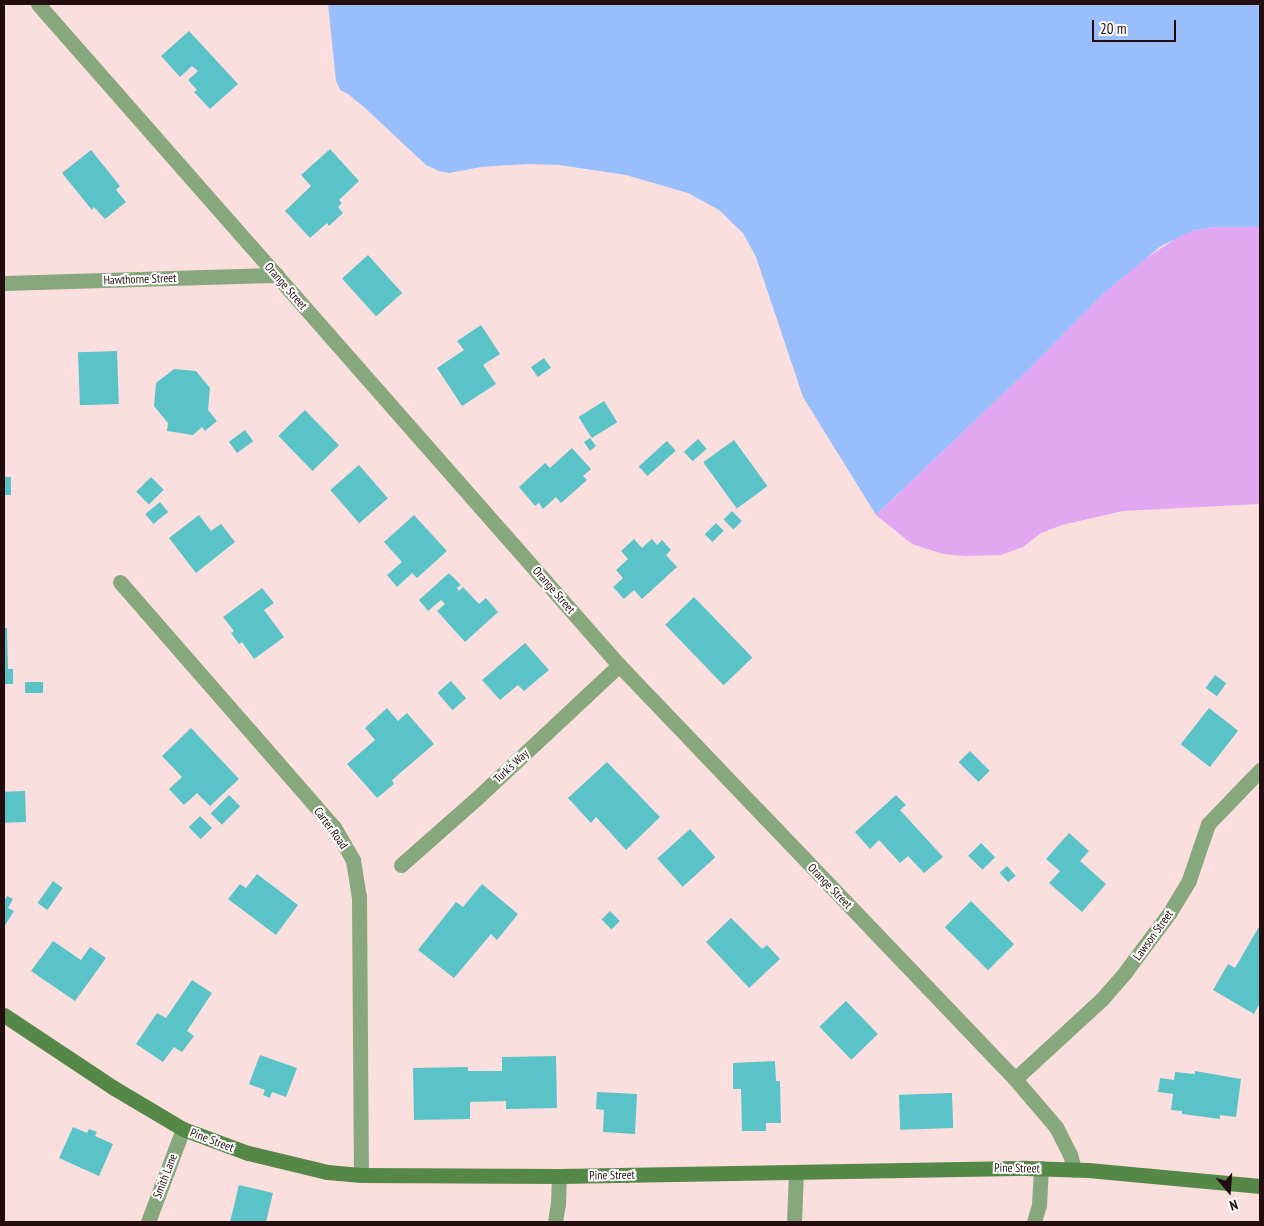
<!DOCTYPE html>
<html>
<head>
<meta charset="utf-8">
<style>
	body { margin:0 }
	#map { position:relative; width:1264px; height:1226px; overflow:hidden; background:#fbdfdf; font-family:"PT Sans Narrow",sans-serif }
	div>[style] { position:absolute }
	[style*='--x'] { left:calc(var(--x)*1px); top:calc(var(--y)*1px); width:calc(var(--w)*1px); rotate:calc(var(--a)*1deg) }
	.green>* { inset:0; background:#e1a7f1 }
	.water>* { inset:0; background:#98bffc }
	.building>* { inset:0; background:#5ac3c7; transform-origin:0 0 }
	.street>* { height:15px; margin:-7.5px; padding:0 7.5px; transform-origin:7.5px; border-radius:7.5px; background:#86a87c }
	.secondary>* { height:15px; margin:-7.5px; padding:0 7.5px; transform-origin:7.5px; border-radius:7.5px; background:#558846 }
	span { translate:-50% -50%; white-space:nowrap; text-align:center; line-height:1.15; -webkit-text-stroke:4px #fff; paint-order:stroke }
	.street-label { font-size:12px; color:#240d0e }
	.frame { position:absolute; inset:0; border:5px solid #240d0e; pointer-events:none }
	.north { position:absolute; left:1204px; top:1166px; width:50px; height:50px; -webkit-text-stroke:4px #fff; paint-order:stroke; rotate:162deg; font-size:14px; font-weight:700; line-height:20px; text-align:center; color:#240d0e }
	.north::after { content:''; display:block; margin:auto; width:18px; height:22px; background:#240d0e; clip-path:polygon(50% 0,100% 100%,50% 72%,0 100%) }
	.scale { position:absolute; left:1092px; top:20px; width:84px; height:22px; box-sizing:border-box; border:2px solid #240d0e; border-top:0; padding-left:6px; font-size:15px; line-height:18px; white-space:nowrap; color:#240d0e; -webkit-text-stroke:4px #fff; paint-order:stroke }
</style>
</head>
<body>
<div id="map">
	<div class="green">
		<div style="clip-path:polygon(1213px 227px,1260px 227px,1260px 504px,1123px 511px,1062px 525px,1041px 533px,1023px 547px,1001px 555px,965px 556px,943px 554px,912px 544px,876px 515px,1028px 370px,1104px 293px,1139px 263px,1178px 237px,1194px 230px)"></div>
	</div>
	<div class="water">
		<div style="clip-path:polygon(328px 4px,1260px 4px,1260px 227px,1213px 227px,1194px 230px,1161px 246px,1104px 293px,1028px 370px,876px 515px,803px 397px,756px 257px,743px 233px,719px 210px,688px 193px,626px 175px,559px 165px,527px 164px,481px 167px,449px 173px,439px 171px,426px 165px,365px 108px,348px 94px,340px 90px,336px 81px)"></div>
	</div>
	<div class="building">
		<div style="clip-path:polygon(189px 31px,238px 84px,210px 109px,194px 92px,197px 90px,188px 80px,198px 71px,192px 66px,180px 77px,161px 56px)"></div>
		<div style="clip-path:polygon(330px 149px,359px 181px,339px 200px,342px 203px,338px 207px,343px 213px,329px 226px,327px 223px,310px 238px,285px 211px,311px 186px,301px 175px)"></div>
		<div style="clip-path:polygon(91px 150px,120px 186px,116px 190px,126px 202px,105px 219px,94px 207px,92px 210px,62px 173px)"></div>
		<div style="left:368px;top:255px;width:51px;height:35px;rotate:48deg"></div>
		<div style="clip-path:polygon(481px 325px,500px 354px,483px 365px,496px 384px,462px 406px,437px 368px,464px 350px,457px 341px)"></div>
		<div style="left:117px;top:351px;width:53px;height:39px;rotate:88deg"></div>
		<div style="left:544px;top:358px;width:12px;height:16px;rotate:55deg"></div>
		<div style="clip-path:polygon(174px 369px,196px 371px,210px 388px,208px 410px,217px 421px,205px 431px,202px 427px,193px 435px,167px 431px,168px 423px,154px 406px,156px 383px)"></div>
		<div style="left:604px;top:401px;width:25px;height:30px;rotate:58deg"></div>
		<div style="left:305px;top:410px;width:49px;height:37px;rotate:46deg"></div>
		<div style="left:245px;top:430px;width:14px;height:20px;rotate:54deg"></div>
		<div style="clip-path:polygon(590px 438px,596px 446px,590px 451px,584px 442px)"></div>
		<div style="left:698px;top:439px;width:13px;height:19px;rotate:48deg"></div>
		<div style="left:734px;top:440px;width:57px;height:38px;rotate:54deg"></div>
		<div style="left:667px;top:441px;width:13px;height:38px;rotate:48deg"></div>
		<div style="clip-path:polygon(572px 448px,591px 469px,583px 476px,587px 480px,561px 503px,556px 497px,543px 509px,539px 503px,535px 506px,519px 487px,545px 463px,550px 468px)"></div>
		<div style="left:359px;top:465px;width:44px;height:38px;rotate:49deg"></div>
		<div style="left:4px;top:477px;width:7px;height:18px"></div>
		<div style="left:151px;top:477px;width:18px;height:21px;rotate:45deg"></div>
		<div style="left:160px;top:502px;width:13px;height:19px;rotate:51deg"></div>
		<div style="left:732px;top:511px;width:14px;height:12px;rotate:45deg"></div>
		<div style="clip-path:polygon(199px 515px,211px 531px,221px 524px,235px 542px,196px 573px,169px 538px)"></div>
		<div style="clip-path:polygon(414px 515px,447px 551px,417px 578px,412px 573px,397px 587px,387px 575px,402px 562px,384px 542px)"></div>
		<div style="left:716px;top:523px;width:11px;height:16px;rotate:45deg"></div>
		<div style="clip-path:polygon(634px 539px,642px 548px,652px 539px,657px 545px,662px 540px,671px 550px,666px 555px,677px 567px,642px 599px,634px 590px,624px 599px,613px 587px,623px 578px,616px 570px,628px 559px,621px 551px)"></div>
		<div style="clip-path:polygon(449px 573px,461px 585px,457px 588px,459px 591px,463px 587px,479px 604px,486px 598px,498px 612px,465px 642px,437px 611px,445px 604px,441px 600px,428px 611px,419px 600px)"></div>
		<div style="clip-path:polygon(262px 588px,274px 603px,264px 610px,284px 637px,254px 659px,242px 642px,239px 644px,231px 633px,234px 631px,223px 617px)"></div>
		<div style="left:694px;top:597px;width:84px;height:40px;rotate:46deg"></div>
		<div style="clip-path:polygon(4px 628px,7px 628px,8px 669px,13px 669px,13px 684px,4px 684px)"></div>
		<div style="clip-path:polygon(525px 643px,549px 670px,524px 691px,518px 685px,500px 700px,482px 680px)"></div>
		<div style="left:1215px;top:675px;width:14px;height:16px;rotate:36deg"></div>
		<div style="left:451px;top:681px;width:23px;height:18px;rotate:49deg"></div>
		<div style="left:25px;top:682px;width:18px;height:11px"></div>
		<div style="clip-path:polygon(387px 708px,398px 721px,407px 713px,434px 744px,392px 780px,394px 784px,377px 798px,347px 764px,375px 740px,365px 728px)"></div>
		<div style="left:1209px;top:708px;width:37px;height:46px;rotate:38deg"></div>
		<div style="clip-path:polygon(191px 728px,239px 779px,210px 806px,197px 793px,184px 805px,169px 789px,182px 777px,162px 756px)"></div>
		<div style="left:970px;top:751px;width:28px;height:16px;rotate:45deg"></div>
		<div style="clip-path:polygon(607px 762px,660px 817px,626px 850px,596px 817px,591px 823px,568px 798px)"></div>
		<div style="left:25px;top:791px;width:31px;height:21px;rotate:88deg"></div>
		<div style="left:229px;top:795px;width:16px;height:26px;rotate:45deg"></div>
		<div style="clip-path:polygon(896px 795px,906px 805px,900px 810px,943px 857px,924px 873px,908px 856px,900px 863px,879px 840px,870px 849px,855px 832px)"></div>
		<div style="left:200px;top:816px;width:17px;height:16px;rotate:45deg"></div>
		<div style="left:690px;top:829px;width:38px;height:44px;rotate:48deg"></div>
		<div style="clip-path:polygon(1069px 833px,1089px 851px,1080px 861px,1106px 884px,1082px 912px,1049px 883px,1060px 871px,1046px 859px)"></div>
		<div style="left:981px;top:843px;width:20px;height:18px;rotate:45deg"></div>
		<div style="left:1007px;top:866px;width:13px;height:10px;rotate:48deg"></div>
		<div style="clip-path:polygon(257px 874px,298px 905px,276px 935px,228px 899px,240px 884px,246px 888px)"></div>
		<div style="left:53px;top:881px;width:12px;height:27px;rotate:35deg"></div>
		<div style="clip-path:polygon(482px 884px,518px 914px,497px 940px,491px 934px,454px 978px,418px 950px,456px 902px,463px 907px)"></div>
		<div style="clip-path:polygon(7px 896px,13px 899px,8px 908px,14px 911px,4px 927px,4px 902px)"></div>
		<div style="left:971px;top:901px;width:61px;height:37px;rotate:45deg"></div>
		<div style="left:610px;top:911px;width:14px;height:12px;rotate:45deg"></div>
		<div style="clip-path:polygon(731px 918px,762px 949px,767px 945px,780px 959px,749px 988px,706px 942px)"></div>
		<div style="clip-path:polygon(1260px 925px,1260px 1003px,1254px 1014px,1213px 990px,1228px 964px,1235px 968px)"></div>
		<div style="clip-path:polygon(53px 941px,81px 960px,90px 947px,106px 958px,75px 1001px,31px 971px)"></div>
		<div style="clip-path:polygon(192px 980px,212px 993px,187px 1031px,194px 1036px,182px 1052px,174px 1047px,163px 1062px,136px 1044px,157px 1013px,166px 1018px)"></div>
		<div style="left:846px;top:1001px;width:46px;height:37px;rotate:46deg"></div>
		<div style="clip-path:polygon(260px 1055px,297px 1068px,286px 1097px,272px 1092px,270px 1098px,263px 1095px,265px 1090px,249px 1084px)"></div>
		<div style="clip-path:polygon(556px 1056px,557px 1108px,506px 1109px,506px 1101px,470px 1102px,470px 1119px,414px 1120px,413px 1068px,468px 1067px,468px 1071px,502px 1071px,502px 1057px)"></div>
		<div style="clip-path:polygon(775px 1061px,776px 1081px,780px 1081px,781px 1123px,766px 1123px,766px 1131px,742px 1131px,741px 1089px,733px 1089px,733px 1063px)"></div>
		<div style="clip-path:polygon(1195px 1071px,1241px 1079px,1236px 1117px,1220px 1115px,1220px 1119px,1182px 1114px,1182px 1111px,1171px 1110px,1173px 1094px,1158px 1092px,1160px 1078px,1174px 1080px,1175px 1072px,1195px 1074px)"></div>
		<div style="clip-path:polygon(597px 1092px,637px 1094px,635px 1134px,603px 1132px,604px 1110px,596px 1109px)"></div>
		<div style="left:952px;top:1093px;width:35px;height:53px;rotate:88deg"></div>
		<div style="clip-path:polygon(73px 1127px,87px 1133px,89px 1129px,97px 1132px,95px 1136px,113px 1144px,99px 1176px,59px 1158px)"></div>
		<div style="clip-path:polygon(239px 1185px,273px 1193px,266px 1222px,230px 1222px)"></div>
	</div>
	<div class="street">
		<div style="--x:38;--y:4;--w:880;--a:48.69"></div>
		<div style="--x:619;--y:665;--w:573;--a:46.27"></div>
		<div style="--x:1015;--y:1079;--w:63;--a:49.5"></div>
		<div style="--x:1056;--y:1127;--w:30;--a:63"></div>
		<div style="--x:1070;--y:1154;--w:16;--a:75"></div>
		<div style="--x:4;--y:283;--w:273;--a:-1.7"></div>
		<div style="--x:120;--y:582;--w:325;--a:48.9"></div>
		<div style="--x:334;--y:827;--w:38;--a:60"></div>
		<div style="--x:353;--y:860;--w:36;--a:81"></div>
		<div style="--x:359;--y:896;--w:279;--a:89.6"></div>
		<div style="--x:401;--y:865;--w:101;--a:-41.4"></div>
		<div style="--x:477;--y:798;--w:195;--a:-43.1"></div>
		<div style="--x:1015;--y:1079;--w:118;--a:-42.6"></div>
		<div style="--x:1102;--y:999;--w:37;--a:-49"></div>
		<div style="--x:1126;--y:971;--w:74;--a:-53.3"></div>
		<div style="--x:1170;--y:912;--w:37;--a:-59"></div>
		<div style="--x:1189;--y:880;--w:59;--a:-71.3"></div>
		<div style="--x:1208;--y:824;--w:75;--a:-46.1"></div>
		<div style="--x:148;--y:1222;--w:99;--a:-69.4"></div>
		<div style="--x:555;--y:1222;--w:18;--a:-81"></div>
		<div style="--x:558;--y:1204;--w:28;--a:-88"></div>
		<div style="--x:794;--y:1222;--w:50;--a:-87.7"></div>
		<div style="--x:1034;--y:1222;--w:18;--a:-74"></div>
		<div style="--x:1039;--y:1205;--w:37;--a:-87"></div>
	</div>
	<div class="secondary">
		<div style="--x:4;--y:1015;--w:132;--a:33.6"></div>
		<div style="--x:114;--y:1088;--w:80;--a:30.7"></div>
		<div style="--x:183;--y:1129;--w:69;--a:20.3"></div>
		<div style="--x:248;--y:1153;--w:81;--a:13.5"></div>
		<div style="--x:327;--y:1172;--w:34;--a:5"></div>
		<div style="--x:361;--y:1175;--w:198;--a:0.3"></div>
		<div style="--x:559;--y:1176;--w:467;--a:-1"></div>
		<div style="--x:1026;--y:1168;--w:62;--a:1.8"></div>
		<div style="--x:1088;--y:1170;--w:173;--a:5.3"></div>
	</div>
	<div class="street-label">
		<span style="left:140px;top:279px;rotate:-2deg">Hawthorne Street</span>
		<span style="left:286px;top:286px;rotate:49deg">Orange Street</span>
		<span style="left:554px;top:590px;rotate:49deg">Orange Street</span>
		<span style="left:511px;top:766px;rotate:-43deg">Turk's Way</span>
		<span style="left:331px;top:828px;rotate:54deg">Carter Road</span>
		<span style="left:830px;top:886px;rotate:46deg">Orange Street</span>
		<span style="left:1153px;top:935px;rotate:-54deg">Lawson Street</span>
		<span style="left:212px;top:1140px;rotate:21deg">Pine Street</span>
		<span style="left:1017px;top:1168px;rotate:1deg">Pine Street</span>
		<span style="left:612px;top:1175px;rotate:-1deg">Pine Street</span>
		<span style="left:165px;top:1176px;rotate:-69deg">Smith Lane</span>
	</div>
	<div class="frame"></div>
	<div class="north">N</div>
	<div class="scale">20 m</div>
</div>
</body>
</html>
